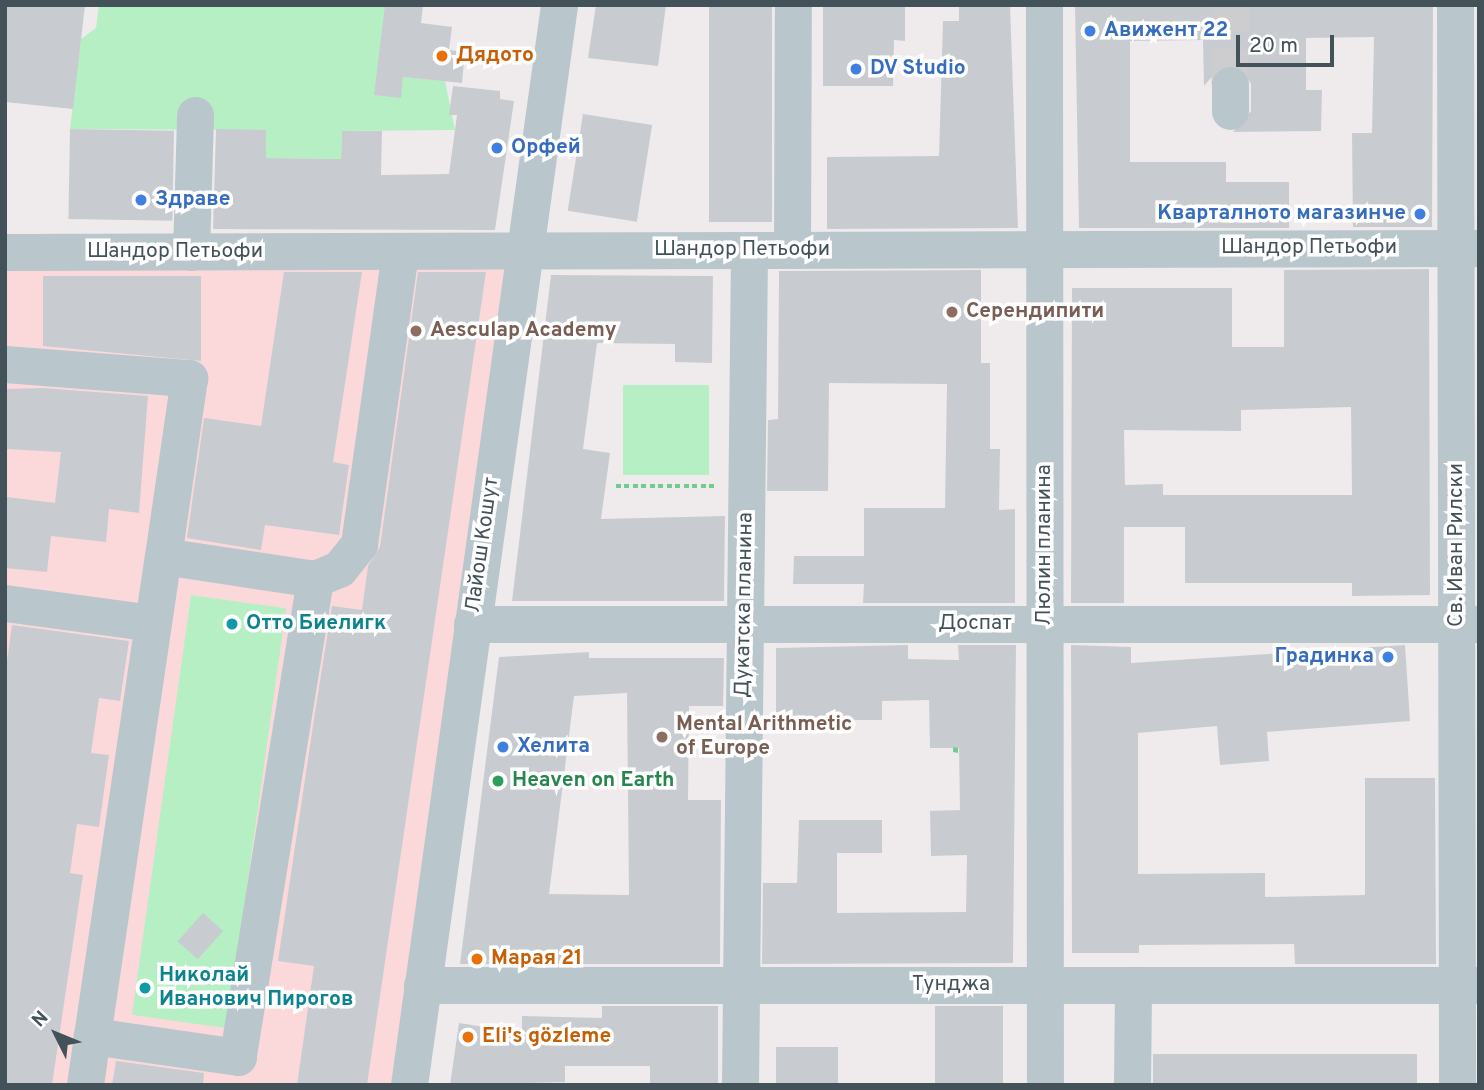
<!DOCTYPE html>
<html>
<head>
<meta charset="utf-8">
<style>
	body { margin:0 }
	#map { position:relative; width:1484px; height:1090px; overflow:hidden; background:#efebec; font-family:Overpass,sans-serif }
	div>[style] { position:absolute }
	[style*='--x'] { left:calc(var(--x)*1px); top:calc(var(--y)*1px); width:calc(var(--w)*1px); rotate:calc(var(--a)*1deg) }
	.medical>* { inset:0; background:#fbd9db }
	.green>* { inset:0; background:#b6efc3; transform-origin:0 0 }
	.building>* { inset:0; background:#c8ccd1; transform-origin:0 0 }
	.minor-tunnel>* { height:37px; margin-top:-18.5px; transform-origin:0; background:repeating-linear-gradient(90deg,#cdcccf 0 37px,transparent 0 55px) }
	.path>* { height:4.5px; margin-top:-2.25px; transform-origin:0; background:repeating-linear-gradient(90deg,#6dce8f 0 5px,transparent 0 8.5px) }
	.minor>* { height:37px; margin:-18.5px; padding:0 18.5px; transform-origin:18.5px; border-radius:18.5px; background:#b9c6cc }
	.dots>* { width:19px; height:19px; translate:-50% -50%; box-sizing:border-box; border:4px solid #fff; border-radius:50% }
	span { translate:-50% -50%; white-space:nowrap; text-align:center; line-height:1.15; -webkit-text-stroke:7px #fff; paint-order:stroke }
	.shop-label { font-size:21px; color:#366cbe; font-weight:700 }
	.left { translate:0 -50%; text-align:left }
	.right { translate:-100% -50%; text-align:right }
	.food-label { font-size:21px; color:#c56008; font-weight:700 }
	.street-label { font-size:21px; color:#435259 }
	.education-label { font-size:21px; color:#785e54; font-weight:700 }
	.culture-label { font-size:21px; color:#0d838f; font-weight:700 }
	.leisure-label { font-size:21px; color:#27864d; font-weight:700 }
	.frame { position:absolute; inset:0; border:7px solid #435259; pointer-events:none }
	.north { position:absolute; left:21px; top:999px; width:70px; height:70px; -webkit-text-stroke:5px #fff; paint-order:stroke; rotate:313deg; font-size:19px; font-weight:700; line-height:28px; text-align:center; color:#435259 }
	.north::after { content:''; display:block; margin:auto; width:24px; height:32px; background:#435259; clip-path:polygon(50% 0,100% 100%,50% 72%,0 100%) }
	.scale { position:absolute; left:1236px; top:35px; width:98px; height:32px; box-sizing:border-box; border:4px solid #435259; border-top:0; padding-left:9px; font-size:21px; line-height:24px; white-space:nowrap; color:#435259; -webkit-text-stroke:5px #fff; paint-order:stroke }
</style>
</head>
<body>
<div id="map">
	<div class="medical">
		<div style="clip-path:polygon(522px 243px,398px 1085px,5px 1085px,5px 259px)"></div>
	</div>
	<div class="green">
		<div style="clip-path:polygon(99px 5px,385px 5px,400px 98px,403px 77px,445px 81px,455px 130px,342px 131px,341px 159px,266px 158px,266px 130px,70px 129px,81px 39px,96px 28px)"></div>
		<div style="left:623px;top:385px;width:86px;height:90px"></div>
		<div style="left:191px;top:595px;width:96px;height:424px;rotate:8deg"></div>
	</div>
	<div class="building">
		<div style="clip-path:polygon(5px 5px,85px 5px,73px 109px,5px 102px)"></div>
		<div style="clip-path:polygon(385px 5px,423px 5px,421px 23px,452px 27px,449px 50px,465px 52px,462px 83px,403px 77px,401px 98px,374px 95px)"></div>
		<div style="clip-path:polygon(596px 5px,666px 5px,658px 66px,588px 58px)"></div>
		<div style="left:709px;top:5px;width:63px;height:217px"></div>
		<div style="clip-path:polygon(823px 5px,905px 5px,905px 41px,894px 40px,893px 86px,823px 86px)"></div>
		<div style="clip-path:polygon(959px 5px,1010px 5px,1018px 228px,827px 229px,827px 157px,939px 156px,943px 21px,959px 21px)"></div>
		<div style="clip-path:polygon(1075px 5px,1433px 5px,1432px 227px,1353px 227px,1352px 133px,1372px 133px,1374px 37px,1306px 38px,1306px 90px,1322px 90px,1321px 131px,1233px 132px,1251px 111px,1251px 84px,1241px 67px,1220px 67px,1204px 86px,1203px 40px,1130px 41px,1130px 162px,1226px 162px,1226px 182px,1289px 182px,1289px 228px,1079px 228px)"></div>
		<div style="clip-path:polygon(453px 86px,500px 91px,500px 99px,514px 101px,495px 230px,213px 229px,216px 129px,266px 130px,266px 158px,341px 159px,342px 131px,382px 131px,381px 175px,449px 174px,457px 115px,449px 115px)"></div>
		<div style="left:583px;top:114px;width:70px;height:98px;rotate:9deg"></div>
		<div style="left:70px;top:129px;width:104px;height:90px;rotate:1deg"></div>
		<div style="clip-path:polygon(evenodd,1429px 269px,1430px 595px,1352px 596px,1352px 583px,1185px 583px,1185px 527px,1124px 527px,1124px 603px,1071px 603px,1072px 288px,1232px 288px,1232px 347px,1284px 347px,1284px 270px,1429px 269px,1351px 407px,1352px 495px,1163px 495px,1163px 484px,1125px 485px,1124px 430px,1241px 431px,1241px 410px,1351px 407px)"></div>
		<div style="clip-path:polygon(981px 270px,981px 363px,990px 363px,990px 449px,1000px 449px,999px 510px,1015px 509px,1015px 603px,863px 603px,864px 584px,793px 584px,794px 556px,864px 556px,864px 508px,945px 508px,947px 384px,829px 383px,828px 491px,767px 491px,768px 420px,778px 419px,779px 271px)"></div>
		<div style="clip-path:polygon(284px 272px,362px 272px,333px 462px,349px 465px,339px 535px,265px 525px,261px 550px,187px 538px,204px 418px,261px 426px)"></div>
		<div style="clip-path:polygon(418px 272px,486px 272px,367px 1085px,297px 1085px,314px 966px,278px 961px,315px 712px,332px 606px,362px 610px,368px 566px,380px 547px)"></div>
		<div style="clip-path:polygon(551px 275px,713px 276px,712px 363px,675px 362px,675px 344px,597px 343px,583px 449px,610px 453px,601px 519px,725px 516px,724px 601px,512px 601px)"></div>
		<div style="clip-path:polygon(43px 276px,201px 276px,201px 361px,43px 346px)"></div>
		<div style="clip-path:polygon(43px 388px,148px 396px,139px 513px,109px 509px,106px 542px,51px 536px,47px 572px,5px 568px,7px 497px,55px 503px,61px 452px,5px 449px,5px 389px)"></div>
		<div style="clip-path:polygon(12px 625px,129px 641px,120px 701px,99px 698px,91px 753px,109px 755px,99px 827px,77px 824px,70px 873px,83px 875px,52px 1085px,5px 1085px,5px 675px)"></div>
		<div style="clip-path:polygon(908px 645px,908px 659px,959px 660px,958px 645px,1016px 645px,1013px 963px,762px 964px,763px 883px,797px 883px,799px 820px,882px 820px,882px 853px,837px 853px,837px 913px,966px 912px,967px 855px,931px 856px,930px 811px,960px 810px,959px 748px,930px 748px,929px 700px,882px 701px,882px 720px,776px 720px,776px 648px)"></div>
		<div style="clip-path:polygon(1071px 645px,1131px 647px,1131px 663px,1405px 645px,1410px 721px,1267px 732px,1269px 761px,1220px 765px,1217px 726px,1138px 733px,1138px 874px,1265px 873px,1265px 897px,1365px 895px,1365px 778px,1435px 778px,1436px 964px,1295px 964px,1294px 944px,1139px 945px,1139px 953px,1072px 953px)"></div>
		<div style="clip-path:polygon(evenodd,589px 652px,589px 658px,724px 658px,723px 706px,689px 706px,688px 800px,721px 800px,720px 964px,460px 964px,499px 657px,589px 652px,627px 693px,629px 895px,549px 894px,574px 696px,627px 693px)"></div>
		<div style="clip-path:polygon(1477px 777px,1479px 777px,1479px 867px,1478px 867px)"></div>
		<div style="left:203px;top:913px;width:27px;height:38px;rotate:42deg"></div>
		<div style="clip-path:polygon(602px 1006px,718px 1006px,718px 1085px,650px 1085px,650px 1066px,565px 1066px,565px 1082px,450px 1085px,459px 1023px,522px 1033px,522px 1016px,602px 1018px)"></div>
		<div style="left:935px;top:1006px;width:68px;height:79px"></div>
		<div style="left:776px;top:1047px;width:62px;height:38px"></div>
		<div style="left:1153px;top:1054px;width:264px;height:31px"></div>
		<div style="clip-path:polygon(116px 1061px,204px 1073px,203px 1085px,112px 1085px)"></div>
	</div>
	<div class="minor-tunnel">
		<div style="--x:1230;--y:85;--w:80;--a:-89.3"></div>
	</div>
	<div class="path">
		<div style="--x:616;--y:486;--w:98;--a:0"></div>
		<div style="--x:953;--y:749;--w:6;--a:9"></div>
	</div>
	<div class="minor">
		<div style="--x:1044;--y:5;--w:1080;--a:89.95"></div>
		<div style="--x:1455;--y:5;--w:1080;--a:89.89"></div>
		<div style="--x:1230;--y:111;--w:26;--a:-90"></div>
		<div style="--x:792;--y:250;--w:245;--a:-89.8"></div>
		<div style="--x:5;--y:252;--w:1474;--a:-0.16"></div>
		<div style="--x:191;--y:252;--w:137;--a:-88.3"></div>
		<div style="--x:5;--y:364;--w:185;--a:4.4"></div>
		<div style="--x:189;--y:378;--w:180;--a:98.3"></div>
		<div style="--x:163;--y:556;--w:154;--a:8.6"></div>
		<div style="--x:315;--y:579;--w:484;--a:99.2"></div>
		<div style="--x:238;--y:1057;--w:148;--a:-171.8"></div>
		<div style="--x:92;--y:1036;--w:485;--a:-81.6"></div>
		<div style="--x:315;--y:579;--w:26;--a:-23"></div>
		<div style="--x:339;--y:569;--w:32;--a:-51"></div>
		<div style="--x:359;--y:544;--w:296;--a:-82"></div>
		<div style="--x:5;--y:603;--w:149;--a:7.7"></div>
		<div style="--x:472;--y:624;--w:1007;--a:0"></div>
		<div style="--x:422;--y:985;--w:1057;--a:0"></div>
		<div style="--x:85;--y:1085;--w:49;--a:-81.9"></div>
		<div style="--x:409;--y:1085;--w:1090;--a:-82.09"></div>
		<div style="--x:740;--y:1085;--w:835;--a:-89.38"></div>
		<div style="--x:1132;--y:1085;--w:100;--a:-89.4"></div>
	</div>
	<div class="dots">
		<div style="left:1090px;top:31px;background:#3f7fe0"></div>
		<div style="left:442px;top:56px;background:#e8710a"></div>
		<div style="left:856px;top:69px;background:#3f7fe0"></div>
		<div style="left:497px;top:148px;background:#3f7fe0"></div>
		<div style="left:141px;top:200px;background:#3f7fe0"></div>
		<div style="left:1420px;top:214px;background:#3f7fe0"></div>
		<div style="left:952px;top:312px;background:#8d6e63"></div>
		<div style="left:416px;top:331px;background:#8d6e63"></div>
		<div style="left:232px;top:624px;background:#0f9aa8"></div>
		<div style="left:1388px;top:657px;background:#3f7fe0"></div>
		<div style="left:662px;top:737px;background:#8d6e63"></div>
		<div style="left:503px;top:747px;background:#3f7fe0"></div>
		<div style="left:498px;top:781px;background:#2e9e5b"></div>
		<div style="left:477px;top:959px;background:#e8710a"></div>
		<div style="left:145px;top:988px;background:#0f9aa8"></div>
		<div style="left:468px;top:1037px;background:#e8710a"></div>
	</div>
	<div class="shop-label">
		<span class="left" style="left:1104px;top:31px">Авижент 22</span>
		<span class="left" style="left:870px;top:69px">DV Studio</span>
		<span class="left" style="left:511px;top:148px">Орфей</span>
		<span class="left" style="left:155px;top:200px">Здраве</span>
		<span class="right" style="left:1406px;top:214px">Кварталното магазинче</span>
		<span class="right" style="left:1374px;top:657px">Градинка</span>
		<span class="left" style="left:517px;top:747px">Хелита</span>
	</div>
	<div class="food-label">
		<span class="left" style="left:456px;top:56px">Дядото</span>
		<span class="left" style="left:491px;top:959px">Марая 21</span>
		<span class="left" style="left:482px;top:1037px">Eli's gözleme</span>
	</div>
	<div class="street-label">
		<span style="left:1309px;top:248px">Шандор Петьофи</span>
		<span style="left:742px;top:250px">Шандор Петьофи</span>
		<span style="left:175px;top:252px">Шандор Петьофи</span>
		<span style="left:483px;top:545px;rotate:-82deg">Лайош Кошут</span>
		<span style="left:1045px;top:545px;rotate:-90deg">Люлин планина</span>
		<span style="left:1457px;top:545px;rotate:-90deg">Св. Иван Рилски</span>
		<span style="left:745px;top:605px;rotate:-89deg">Дукатска планина</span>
		<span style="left:975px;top:624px">Доспат</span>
		<span style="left:951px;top:985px">Тунджа</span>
	</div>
	<div class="education-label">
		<span class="left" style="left:966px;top:312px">Серендипити</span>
		<span class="left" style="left:430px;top:331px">Aesculap Academy</span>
		<span class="left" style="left:676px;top:737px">Mental Arithmetic<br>of Europe</span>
	</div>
	<div class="culture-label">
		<span class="left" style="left:246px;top:624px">Отто Биелигк</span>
		<span class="left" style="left:159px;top:988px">Николай<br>Иванович Пирогов</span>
	</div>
	<div class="leisure-label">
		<span class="left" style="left:512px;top:781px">Heaven on Earth</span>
	</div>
	<div class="frame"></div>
	<div class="north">N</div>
	<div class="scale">20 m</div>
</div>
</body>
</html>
